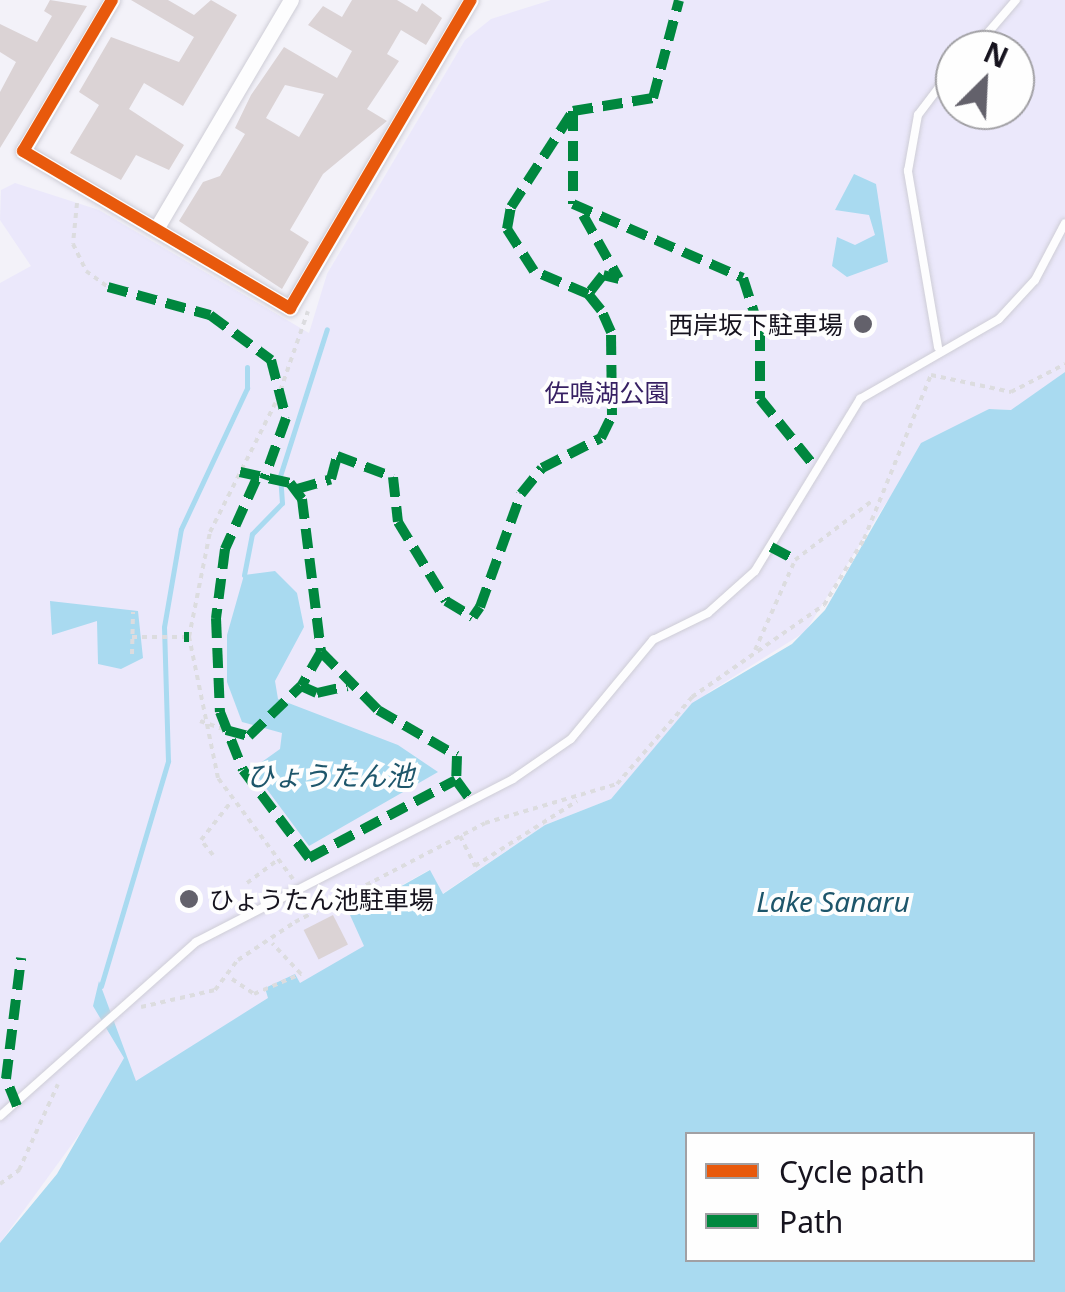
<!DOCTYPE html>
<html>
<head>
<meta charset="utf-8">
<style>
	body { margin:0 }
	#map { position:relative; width:1065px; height:1292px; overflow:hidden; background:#f3f2f9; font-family:"Noto Sans","Noto Sans JP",sans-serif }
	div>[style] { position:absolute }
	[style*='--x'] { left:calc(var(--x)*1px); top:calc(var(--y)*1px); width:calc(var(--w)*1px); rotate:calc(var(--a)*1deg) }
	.green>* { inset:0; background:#ebe8fb }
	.water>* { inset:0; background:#a9daf0 }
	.stream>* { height:5px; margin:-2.5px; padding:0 2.5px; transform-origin:2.5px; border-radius:2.5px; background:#a9daf0 }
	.building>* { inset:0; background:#dbd3d5; transform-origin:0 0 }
	.path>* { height:4px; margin-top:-2px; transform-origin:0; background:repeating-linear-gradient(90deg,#dcdcdf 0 5px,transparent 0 10px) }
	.roads { filter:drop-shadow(0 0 2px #cecdd6) drop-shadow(0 0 2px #cecdd6) }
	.service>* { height:8px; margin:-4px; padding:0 4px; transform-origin:4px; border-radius:4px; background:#fdfdfe }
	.minor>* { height:15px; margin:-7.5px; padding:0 7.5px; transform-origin:7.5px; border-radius:7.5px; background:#fdfdfe }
	.quiet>* { height:10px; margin-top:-5px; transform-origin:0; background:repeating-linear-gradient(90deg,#00873e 0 20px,transparent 0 30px) }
	.cycleway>* { height:12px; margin:-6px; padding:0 6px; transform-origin:6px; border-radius:6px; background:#e8590c }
	.dots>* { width:28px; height:28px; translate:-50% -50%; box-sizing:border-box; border:5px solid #fefefe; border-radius:50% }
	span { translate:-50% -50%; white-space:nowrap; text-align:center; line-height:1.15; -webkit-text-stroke:8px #fefefe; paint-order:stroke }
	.poi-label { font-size:25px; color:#16131e }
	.right { translate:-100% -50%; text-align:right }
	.left { translate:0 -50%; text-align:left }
	.park-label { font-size:25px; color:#372063 }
	.water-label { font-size:28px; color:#1e566b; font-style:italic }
	.legend { position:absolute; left:685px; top:1132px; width:350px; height:130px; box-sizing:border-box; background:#fefefe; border:2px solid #a1a0a4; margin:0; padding:12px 18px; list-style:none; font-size:30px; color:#16131e }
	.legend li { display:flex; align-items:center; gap:20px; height:50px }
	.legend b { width:50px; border:2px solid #a1a0a4 }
	.north { position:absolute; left:935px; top:30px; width:100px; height:100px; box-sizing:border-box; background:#fefefe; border:2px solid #a1a0a4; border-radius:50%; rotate:24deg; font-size:28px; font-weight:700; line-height:40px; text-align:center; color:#16131e }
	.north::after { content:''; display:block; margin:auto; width:35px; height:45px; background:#63616b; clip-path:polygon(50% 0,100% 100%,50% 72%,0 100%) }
</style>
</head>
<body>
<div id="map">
	<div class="green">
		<div style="clip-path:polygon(evenodd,551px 0,1065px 0,1065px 372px,1012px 410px,989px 409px,948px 437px,886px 503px,805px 632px,709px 692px,611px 799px,545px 825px,442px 894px,429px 870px,350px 914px,365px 946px,102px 1103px,0 1243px,0 283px,31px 266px,0 220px,1px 190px,15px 183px,99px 210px,309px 333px,327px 274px,465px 40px,491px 19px,551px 0,955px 50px,1015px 50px,1015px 110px,955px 110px,955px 50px)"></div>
	</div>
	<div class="water">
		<div style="clip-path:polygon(854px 174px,876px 184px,888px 262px,847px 277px,832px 266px,837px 237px,855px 245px,875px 235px,869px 215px,835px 210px)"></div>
		<div style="clip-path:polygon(evenodd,1065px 372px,1065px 1292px,0 1292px,0 1243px,57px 1174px,124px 1058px,93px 1006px,99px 981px,136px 1081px,268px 998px,265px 988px,295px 974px,300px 983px,364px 946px,350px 915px,430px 870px,443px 894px,545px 825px,611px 799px,692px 703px,792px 644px,825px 610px,921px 443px,989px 409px,1011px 410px,1065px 372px,688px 1134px,1032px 1134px,1032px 1260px,688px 1260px,688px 1134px)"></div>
		<div style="clip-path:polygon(275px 571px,297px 593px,304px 627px,275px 681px,278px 699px,398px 745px,438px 772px,309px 846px,252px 769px,280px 749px,282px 733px,242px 722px,227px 682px,227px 635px,244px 575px)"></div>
		<div style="clip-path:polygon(50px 601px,138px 611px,143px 658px,121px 669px,98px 664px,97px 621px,52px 635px)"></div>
	</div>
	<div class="stream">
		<div style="--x:244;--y:575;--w:42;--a:-79"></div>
		<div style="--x:252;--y:534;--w:43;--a:-45.9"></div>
		<div style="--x:282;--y:503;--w:27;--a:-94"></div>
		<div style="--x:280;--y:476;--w:154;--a:-72.3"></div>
		<div style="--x:101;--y:986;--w:235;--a:-73.4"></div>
		<div style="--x:168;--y:761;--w:134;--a:-91.7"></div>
		<div style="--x:164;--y:627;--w:99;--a:-80.2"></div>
		<div style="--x:181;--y:529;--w:156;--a:-64.9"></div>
		<div style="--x:247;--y:388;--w:21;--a:-90"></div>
	</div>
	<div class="building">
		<div style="clip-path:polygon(50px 0,87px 6px,0 148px,0 92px,16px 62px,0 52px,0 24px,37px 42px,52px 16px,44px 11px)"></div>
		<div style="clip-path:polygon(131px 0,168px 0,194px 15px,211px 0,237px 15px,183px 106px,144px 83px,129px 109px,184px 145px,169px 170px,136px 155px,121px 180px,70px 153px,99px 105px,79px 92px,111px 37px,179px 62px,194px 37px)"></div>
		<div style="clip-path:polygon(evenodd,352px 0,397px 0,417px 12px,422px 3px,442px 18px,426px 45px,401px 30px,387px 54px,399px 61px,367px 109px,387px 121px,323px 174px,290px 230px,309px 242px,282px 289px,179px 221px,203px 182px,220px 176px,245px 134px,235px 128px,251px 95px,284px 47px,337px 78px,352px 51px,308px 25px,323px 6px,342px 17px,352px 0,285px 85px,324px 94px,299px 137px,266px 118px,285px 85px)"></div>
		<div style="left:333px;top:915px;width:33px;height:33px;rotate:63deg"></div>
	</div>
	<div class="path">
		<div style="--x:77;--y:203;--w:41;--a:95.6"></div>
		<div style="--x:73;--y:244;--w:30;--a:64"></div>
		<div style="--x:86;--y:271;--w:27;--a:36"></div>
		<div style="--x:931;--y:375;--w:82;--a:12"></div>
		<div style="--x:1011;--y:392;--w:61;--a:-27.4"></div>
		<div style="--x:132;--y:637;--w:52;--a:0"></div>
		<div style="--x:755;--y:650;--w:98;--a:-66"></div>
		<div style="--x:795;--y:560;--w:97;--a:-37.5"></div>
		<div style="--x:132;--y:654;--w:42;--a:-88.6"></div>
		<div style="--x:200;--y:721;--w:28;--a:19"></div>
		<div style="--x:460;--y:836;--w:34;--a:63"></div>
		<div style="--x:475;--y:866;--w:121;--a:-32.5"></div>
		<div style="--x:213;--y:855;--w:19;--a:-129"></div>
		<div style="--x:201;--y:840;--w:48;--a:-51.7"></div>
		<div style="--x:293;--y:879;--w:126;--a:-126.6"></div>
		<div style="--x:218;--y:778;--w:144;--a:-101.6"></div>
		<div style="--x:189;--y:637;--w:107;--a:-78.7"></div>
		<div style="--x:210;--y:532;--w:148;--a:-63.1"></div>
		<div style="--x:277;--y:400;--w:94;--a:-70.8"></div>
		<div style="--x:247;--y:883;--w:38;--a:-37"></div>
		<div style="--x:232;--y:979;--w:27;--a:34"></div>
		<div style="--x:254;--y:994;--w:51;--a:-23.1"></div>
		<div style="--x:301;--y:974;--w:42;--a:-133.1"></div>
		<div style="--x:141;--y:1007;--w:76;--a:-12.9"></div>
		<div style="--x:215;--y:990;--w:38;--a:-53"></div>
		<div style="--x:238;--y:960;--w:69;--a:-33.7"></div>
		<div style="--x:295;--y:922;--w:214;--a:-27.5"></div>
		<div style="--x:485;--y:823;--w:138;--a:-16.5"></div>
		<div style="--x:617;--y:784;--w:115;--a:-49.2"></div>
		<div style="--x:692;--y:697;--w:161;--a:-34.9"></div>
		<div style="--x:824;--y:605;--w:77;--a:-58.8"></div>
		<div style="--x:864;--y:539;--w:177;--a:-67.8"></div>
		<div style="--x:0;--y:1184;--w:24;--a:-36"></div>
		<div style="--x:19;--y:1170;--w:94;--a:-65.6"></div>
	</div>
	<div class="roads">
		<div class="service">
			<div style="--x:973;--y:50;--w:66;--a:-49.3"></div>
			<div style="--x:938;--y:347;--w:179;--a:-99.7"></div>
			<div style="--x:908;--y:171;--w:57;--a:-79.9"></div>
			<div style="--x:918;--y:115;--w:61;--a:-52.9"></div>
			<div style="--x:0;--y:1116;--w:262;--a:-41.6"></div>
			<div style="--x:196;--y:942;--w:356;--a:-27.2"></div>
			<div style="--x:513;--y:779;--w:70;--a:-34.6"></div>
			<div style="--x:571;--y:739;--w:129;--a:-50.4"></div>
			<div style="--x:653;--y:640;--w:61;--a:-26.1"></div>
			<div style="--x:708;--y:613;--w:63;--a:-41.8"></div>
			<div style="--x:755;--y:571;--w:202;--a:-58.6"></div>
			<div style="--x:860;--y:399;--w:160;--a:-29.9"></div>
			<div style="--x:999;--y:319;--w:53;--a:-47.3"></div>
			<div style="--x:1035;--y:280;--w:64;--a:-62.2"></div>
		</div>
		<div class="minor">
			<div style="--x:112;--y:0;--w:175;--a:120.5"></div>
			<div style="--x:23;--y:151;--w:310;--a:30.5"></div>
			<div style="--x:290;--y:308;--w:357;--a:-59.6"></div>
			<div style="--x:156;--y:229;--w:266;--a:-59.5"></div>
		</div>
	</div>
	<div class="quiet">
		<div style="--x:573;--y:111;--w:81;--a:-9.2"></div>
		<div style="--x:653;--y:98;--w:101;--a:-75.1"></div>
		<div style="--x:583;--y:215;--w:73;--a:60.6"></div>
		<div style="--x:619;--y:279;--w:16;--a:-166"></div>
		<div style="--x:603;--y:275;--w:24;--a:128"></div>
		<div style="--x:108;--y:287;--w:106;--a:15.4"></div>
		<div style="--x:210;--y:315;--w:76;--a:36.4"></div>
		<div style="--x:271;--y:360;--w:60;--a:75.5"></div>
		<div style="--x:286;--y:418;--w:65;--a:109.8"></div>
		<div style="--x:240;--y:472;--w:51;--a:12.4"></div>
		<div style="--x:290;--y:483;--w:20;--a:53"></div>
		<div style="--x:302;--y:499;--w:154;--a:82.9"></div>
		<div style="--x:321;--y:652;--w:81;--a:45.5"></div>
		<div style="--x:378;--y:710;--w:91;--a:30.2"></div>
		<div style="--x:457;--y:756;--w:24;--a:92"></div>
		<div style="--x:456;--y:780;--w:26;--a:54"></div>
		<div style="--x:256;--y:480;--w:76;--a:114.2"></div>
		<div style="--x:225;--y:549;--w:70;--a:97.4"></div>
		<div style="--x:216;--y:618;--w:94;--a:87.6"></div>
		<div style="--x:220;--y:712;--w:62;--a:68.4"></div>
		<div style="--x:243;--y:770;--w:110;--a:53.1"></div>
		<div style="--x:309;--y:858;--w:166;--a:-28"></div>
		<div style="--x:297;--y:489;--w:35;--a:-16"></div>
		<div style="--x:331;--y:479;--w:24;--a:-75"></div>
		<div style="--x:337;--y:456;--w:60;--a:20.6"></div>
		<div style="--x:393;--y:477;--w:45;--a:83.7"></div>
		<div style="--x:398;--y:522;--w:92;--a:58.7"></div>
		<div style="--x:446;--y:601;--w:31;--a:31"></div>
		<div style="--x:473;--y:617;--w:12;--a:-55"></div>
		<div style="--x:480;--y:607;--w:120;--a:-70.1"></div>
		<div style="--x:521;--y:494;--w:33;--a:-51"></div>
		<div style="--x:542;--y:468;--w:66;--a:-27"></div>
		<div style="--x:601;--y:438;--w:25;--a:-64"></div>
		<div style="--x:612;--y:415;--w:83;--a:-90.7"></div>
		<div style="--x:611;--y:332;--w:24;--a:-114"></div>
		<div style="--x:601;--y:310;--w:21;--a:-129"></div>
		<div style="--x:588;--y:294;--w:59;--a:-156.9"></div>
		<div style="--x:534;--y:271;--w:50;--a:-122.7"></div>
		<div style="--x:507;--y:229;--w:22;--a:-80"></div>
		<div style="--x:511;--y:207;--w:114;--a:-57.1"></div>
		<div style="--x:573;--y:111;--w:93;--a:90"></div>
		<div style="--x:573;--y:204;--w:185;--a:23.5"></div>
		<div style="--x:743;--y:278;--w:56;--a:72.2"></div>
		<div style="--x:760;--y:331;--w:68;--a:90"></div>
		<div style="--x:760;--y:399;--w:87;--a:51"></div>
		<div style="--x:771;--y:547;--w:27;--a:28"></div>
		<div style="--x:184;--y:637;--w:5;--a:0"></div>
		<div style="--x:321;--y:652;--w:39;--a:120"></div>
		<div style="--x:301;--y:686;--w:17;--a:24"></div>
		<div style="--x:317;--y:693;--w:31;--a:-13"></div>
		<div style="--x:226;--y:730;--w:24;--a:15"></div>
		<div style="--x:249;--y:736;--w:72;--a:-43.9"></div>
		<div style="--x:17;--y:1106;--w:29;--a:-112"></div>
		<div style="--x:6;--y:1079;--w:122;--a:-82.9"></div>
	</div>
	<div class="cycleway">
		<div style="--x:112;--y:0;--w:175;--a:120.5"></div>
		<div style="--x:23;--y:151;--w:310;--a:30.5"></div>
		<div style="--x:290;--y:308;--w:357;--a:-59.6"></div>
	</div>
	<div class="dots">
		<div style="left:863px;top:324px;background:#63616b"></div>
		<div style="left:189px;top:899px;background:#63616b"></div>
	</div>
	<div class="poi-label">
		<span class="right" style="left:843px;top:324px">西岸坂下駐車場</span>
		<span class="left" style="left:209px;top:899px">ひょうたん池駐車場</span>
	</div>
	<div class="park-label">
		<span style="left:607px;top:392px">佐鳴湖公園</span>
	</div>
	<div class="water-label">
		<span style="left:330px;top:775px">ひょうたん池</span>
		<span style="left:833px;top:901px">Lake Sanaru</span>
	</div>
	<ul class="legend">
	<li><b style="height:12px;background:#e8590c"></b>Cycle path</li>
	<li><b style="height:12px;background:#00873e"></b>Path</li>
	</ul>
	<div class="north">N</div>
</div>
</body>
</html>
